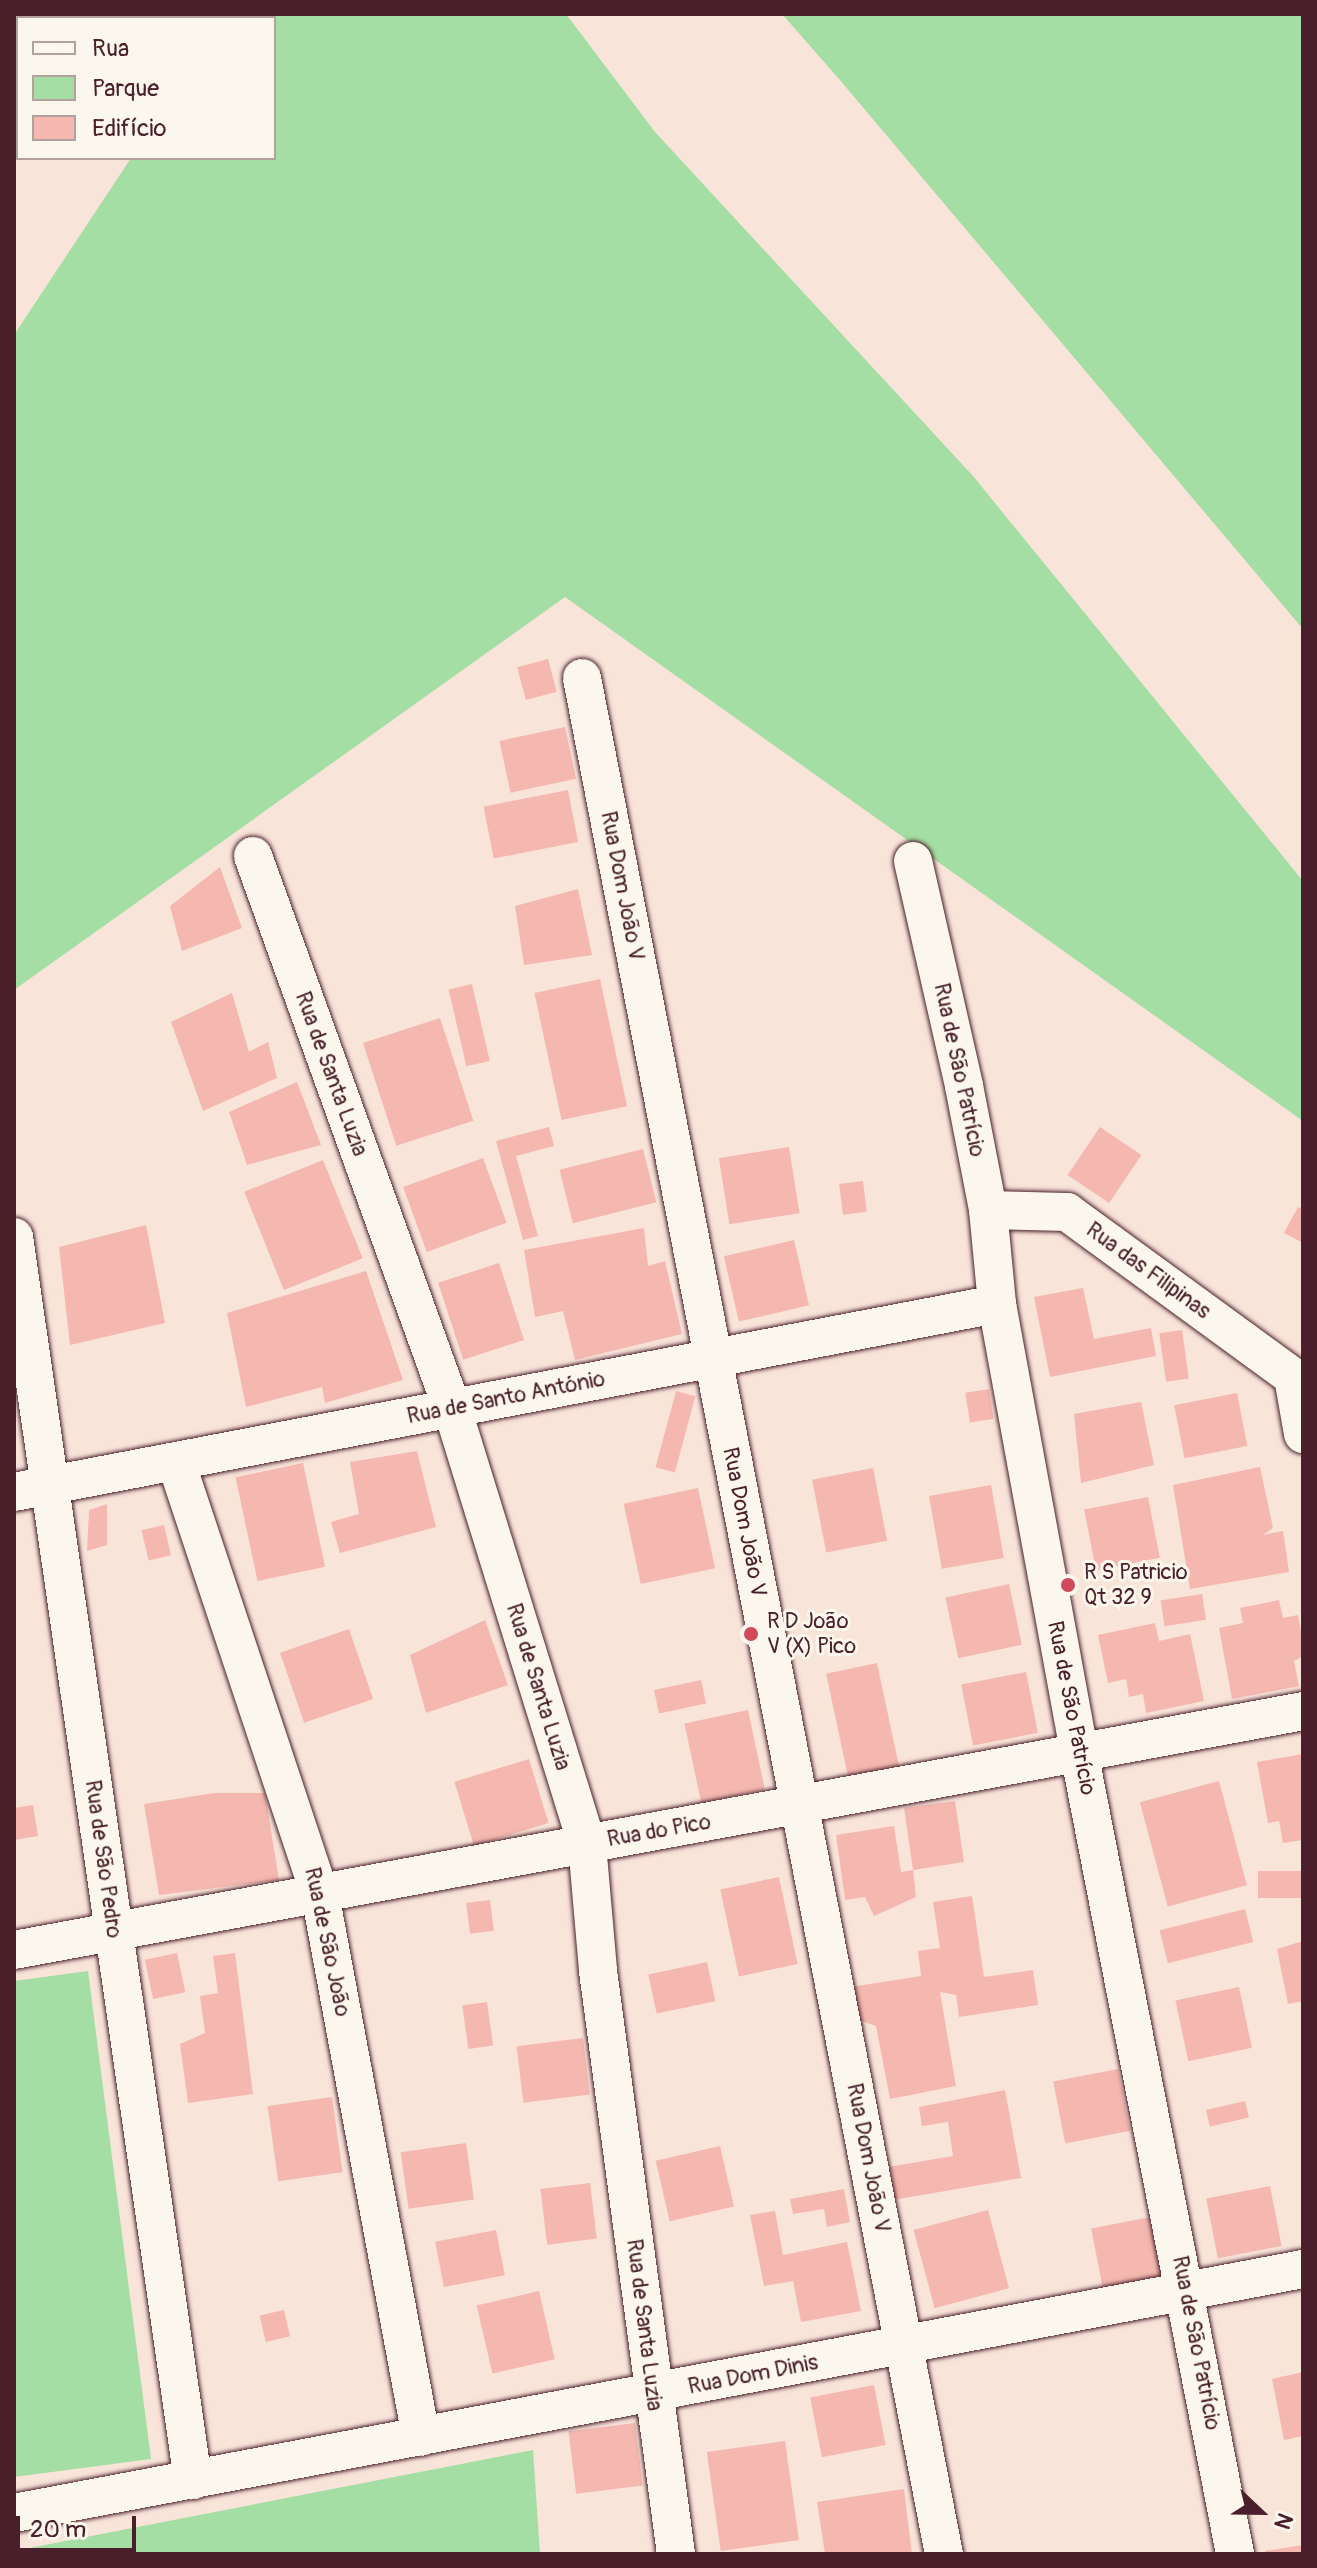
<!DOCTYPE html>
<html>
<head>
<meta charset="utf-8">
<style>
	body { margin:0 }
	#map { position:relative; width:1317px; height:2568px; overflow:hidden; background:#f9e4da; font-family:Pangolin,sans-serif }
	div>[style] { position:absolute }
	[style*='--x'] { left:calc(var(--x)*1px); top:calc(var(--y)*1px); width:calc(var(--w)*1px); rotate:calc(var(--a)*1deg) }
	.green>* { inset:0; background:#a4dea4 }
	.building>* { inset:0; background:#f4b8b0; transform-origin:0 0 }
	.roads { filter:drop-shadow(0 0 2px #4a1f2b) drop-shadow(0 0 2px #4a1f2b) }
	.minor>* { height:38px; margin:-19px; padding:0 19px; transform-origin:19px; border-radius:19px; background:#fbf7ec }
	.dots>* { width:22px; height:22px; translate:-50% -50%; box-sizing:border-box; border:4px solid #fbf7ec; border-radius:50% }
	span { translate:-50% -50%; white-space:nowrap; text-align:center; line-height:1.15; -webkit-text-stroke:6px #fbf7ec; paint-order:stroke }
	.street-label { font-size:22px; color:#4a1f2b }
	.poi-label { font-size:22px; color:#4a1f2b }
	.left { translate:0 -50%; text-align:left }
	.frame { position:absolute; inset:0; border:16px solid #4a1f2b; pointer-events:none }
	.legend { position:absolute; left:16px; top:16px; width:260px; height:144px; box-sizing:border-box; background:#fbf7ec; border:2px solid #b4a19f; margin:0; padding:10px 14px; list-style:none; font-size:24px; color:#4a1f2b }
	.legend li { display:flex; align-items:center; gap:16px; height:40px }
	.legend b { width:40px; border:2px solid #b4a19f }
	.north { position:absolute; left:1221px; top:2472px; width:80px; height:80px; -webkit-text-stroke:6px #fbf7ec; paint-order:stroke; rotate:112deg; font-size:22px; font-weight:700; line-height:32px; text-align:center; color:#4a1f2b }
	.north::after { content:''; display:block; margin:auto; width:28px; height:36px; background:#4a1f2b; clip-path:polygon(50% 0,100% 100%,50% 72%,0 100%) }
	.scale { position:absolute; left:16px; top:2516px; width:120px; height:36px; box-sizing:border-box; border:4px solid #4a1f2b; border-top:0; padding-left:10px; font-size:24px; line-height:28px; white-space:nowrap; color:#4a1f2b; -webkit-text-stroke:6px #fbf7ec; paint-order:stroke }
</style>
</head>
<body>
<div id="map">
	<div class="green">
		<div style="clip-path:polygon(14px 14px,57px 14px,18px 18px,14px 82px)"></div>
		<div style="clip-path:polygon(244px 14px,566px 14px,655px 132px,973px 476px,1303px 881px,1303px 1121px,565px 597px,14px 990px,14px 335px,131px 158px,274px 158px,274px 18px,240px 18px)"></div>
		<div style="clip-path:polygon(782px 14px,1303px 14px,1303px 629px,839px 79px)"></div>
		<div style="clip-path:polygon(88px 1971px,151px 2459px,14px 2477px,14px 1981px)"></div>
		<div style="clip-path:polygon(533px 2450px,540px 2554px,14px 2554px,14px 2551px)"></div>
	</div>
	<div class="building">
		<div style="left:548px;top:659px;width:34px;height:32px;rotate:75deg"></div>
		<div style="left:565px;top:727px;width:53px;height:67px;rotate:78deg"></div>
		<div style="left:568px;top:790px;width:53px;height:86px;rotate:79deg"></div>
		<div style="clip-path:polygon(220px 867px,242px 928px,182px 951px,170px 906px)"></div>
		<div style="clip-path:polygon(578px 889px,592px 955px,524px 965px,515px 906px)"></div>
		<div style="left:600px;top:979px;width:130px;height:67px;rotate:78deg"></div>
		<div style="left:472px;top:984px;width:79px;height:24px;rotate:77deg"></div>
		<div style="clip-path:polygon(232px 993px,249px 1052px,268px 1042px,277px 1078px,203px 1111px,171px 1022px)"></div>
		<div style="left:440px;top:1018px;width:108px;height:81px;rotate:72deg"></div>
		<div style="clip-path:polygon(297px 1082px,321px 1145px,247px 1165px,229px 1112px)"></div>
		<div style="clip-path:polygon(549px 1127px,554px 1146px,516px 1156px,538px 1236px,523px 1240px,496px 1141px)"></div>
		<div style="left:1100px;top:1127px;width:50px;height:58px;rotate:34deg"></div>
		<div style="left:789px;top:1147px;width:67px;height:71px;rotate:81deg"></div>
		<div style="left:643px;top:1149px;width:55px;height:86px;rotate:76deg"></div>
		<div style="left:483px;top:1158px;width:69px;height:85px;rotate:70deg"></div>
		<div style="left:323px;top:1160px;width:106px;height:85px;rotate:68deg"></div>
		<div style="left:863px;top:1181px;width:31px;height:24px;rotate:83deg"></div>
		<div style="clip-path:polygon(1298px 1207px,1303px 1209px,1303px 1243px,1284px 1233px)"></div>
		<div style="clip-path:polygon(146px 1225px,165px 1323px,70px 1345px,59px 1247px)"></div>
		<div style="clip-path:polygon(644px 1228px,648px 1266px,665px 1261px,682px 1334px,575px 1360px,563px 1311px,535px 1317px,524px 1250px)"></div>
		<div style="left:794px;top:1240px;width:67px;height:72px;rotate:77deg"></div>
		<div style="left:499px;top:1263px;width:81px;height:64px;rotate:72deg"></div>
		<div style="clip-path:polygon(366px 1271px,403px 1380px,325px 1403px,322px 1387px,246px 1407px,227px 1313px)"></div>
		<div style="clip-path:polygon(1083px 1288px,1094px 1339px,1151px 1328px,1156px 1356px,1050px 1377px,1034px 1297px)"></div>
		<div style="left:1182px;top:1330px;width:49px;height:23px;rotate:82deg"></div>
		<div style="left:989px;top:1389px;width:30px;height:24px;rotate:81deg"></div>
		<div style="left:676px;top:1391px;width:20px;height:79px;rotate:15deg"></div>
		<div style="left:1237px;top:1393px;width:54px;height:64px;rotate:79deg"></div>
		<div style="clip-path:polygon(1141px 1402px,1154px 1465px,1081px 1483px,1074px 1414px)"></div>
		<div style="clip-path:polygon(417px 1451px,436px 1527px,340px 1553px,331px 1522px,359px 1514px,350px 1462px)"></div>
		<div style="left:303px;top:1463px;width:106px;height:69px;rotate:78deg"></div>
		<div style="clip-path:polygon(1260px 1467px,1273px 1528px,1263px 1535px,1283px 1531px,1289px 1572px,1190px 1589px,1173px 1485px)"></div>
		<div style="left:873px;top:1468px;width:74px;height:62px;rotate:79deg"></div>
		<div style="left:991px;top:1485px;width:74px;height:63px;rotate:80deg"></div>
		<div style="left:698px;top:1488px;width:82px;height:76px;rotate:78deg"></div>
		<div style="left:1148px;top:1497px;width:62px;height:65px;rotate:79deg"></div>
		<div style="clip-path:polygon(107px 1504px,107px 1545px,87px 1551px,89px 1510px)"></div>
		<div style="left:164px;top:1525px;width:31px;height:23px;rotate:77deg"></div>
		<div style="left:1009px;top:1584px;width:62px;height:65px;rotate:78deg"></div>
		<div style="left:1202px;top:1594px;width:26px;height:42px;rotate:81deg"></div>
		<div style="clip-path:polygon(1279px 1600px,1283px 1618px,1298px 1615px,1303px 1642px,1303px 1656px,1294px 1661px,1299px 1686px,1232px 1699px,1219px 1628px,1243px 1623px,1240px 1608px)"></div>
		<div style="clip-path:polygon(485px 1620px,508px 1685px,426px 1713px,410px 1655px)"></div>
		<div style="clip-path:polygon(1155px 1623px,1159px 1641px,1190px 1634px,1204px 1701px,1146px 1713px,1143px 1694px,1129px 1697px,1126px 1679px,1108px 1683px,1098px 1635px)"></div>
		<div style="left:349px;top:1629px;width:74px;height:73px;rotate:71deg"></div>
		<div style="left:877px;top:1663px;width:111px;height:52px;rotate:78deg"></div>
		<div style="left:1026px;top:1672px;width:62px;height:66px;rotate:79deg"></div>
		<div style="left:701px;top:1680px;width:24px;height:48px;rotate:78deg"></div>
		<div style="left:748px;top:1710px;width:81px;height:65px;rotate:78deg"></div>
		<div style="clip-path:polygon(1303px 1754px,1303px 1840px,1283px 1843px,1279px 1821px,1268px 1823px,1257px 1762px)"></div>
		<div style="left:529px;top:1759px;width:67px;height:78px;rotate:73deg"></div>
		<div style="left:1219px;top:1781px;width:108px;height:82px;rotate:75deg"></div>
		<div style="clip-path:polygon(214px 1793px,265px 1793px,279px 1880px,159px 1895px,144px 1804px)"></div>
		<div style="clip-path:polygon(955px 1801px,964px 1862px,913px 1870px,916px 1897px,874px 1916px,865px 1897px,845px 1900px,836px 1835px,894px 1826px,901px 1872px,913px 1870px,904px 1808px)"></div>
		<div style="clip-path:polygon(33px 1805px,38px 1836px,14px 1840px,14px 1808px)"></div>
		<div style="left:1303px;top:1871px;width:27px;height:45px;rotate:90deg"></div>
		<div style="left:779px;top:1877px;width:89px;height:60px;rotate:78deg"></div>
		<div style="clip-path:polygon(972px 1896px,984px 1977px,1033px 1970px,1038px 2005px,959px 2017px,956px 1995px,940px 1992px,956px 2086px,890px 2099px,876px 2026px,856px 2019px,851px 1987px,921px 1976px,918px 1951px,940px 1948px,933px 1902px)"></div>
		<div style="left:490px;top:1900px;width:31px;height:24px;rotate:83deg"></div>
		<div style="left:1245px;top:1909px;width:34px;height:88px;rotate:76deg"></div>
		<div style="clip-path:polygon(1303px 1941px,1303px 2001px,1288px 2004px,1277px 1949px)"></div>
		<div style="left:177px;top:1953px;width:40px;height:33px;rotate:78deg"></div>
		<div style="clip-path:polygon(235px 1953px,253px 2094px,188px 2103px,180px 2044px,205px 2033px,200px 1996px,218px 1993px,213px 1956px)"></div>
		<div style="left:707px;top:1962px;width:40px;height:60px;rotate:78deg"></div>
		<div style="left:1239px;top:1987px;width:62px;height:65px;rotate:78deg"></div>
		<div style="left:487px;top:2002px;width:44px;height:25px;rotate:82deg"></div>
		<div style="left:583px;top:2038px;width:57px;height:67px;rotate:83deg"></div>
		<div style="left:1118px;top:2069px;width:63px;height:66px;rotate:79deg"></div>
		<div style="clip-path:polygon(1005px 2090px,1021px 2178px,893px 2200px,888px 2167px,953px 2156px,948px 2122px,922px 2126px,919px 2107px)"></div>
		<div style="left:332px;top:2097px;width:76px;height:65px;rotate:82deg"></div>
		<div style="left:1245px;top:2101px;width:17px;height:40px;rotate:77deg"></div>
		<div style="left:466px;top:2143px;width:57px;height:66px;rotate:82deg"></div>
		<div style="left:720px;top:2146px;width:62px;height:66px;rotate:77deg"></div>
		<div style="left:590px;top:2183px;width:56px;height:50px;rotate:83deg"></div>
		<div style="left:1270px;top:2186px;width:61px;height:65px;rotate:79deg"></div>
		<div style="clip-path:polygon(844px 2189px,850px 2222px,827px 2227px,824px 2209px,793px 2214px,790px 2199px)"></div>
		<div style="left:988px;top:2210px;width:81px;height:77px;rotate:75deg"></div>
		<div style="clip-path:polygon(775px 2211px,783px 2255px,847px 2242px,861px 2311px,801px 2322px,793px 2281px,764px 2286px,750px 2215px)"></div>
		<div style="left:1156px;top:2216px;width:62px;height:66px;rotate:79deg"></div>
		<div style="left:496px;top:2230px;width:46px;height:62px;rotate:79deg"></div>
		<div style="left:539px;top:2291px;width:70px;height:64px;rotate:77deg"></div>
		<div style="left:284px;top:2310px;width:27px;height:25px;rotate:77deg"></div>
		<div style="clip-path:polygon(1303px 2372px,1303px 2436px,1284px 2440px,1272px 2379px)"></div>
		<div style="left:874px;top:2385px;width:61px;height:65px;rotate:79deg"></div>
		<div style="left:635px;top:2423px;width:63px;height:67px;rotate:83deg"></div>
		<div style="left:785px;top:2441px;width:100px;height:79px;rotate:82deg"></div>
		<div style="clip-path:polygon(904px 2489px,912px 2554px,825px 2554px,817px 2502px)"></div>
		<div style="clip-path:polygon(1303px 2545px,1303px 2554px,1265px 2554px,1265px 2551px)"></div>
	</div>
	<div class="roads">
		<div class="minor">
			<div style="--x:582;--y:678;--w:1911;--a:79.08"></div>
			<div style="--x:253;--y:856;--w:587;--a:70.18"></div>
			<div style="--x:452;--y:1408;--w:456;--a:72.8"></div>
			<div style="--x:587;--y:1844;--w:127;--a:85"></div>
			<div style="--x:598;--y:1971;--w:588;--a:82.38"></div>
			<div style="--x:913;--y:861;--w:231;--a:77.2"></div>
			<div style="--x:964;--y:1086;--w:126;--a:79"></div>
			<div style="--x:988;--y:1210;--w:94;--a:84.5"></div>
			<div style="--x:997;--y:1304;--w:455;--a:79.6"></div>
			<div style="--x:1079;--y:1752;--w:817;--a:78.99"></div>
			<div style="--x:988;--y:1210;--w:79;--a:1.5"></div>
			<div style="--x:1067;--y:1212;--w:292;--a:36.1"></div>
			<div style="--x:14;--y:1237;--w:1256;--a:81.81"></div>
			<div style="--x:1293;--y:1377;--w:58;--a:80"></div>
			<div style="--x:176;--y:1462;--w:455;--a:71.6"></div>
			<div style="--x:320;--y:1894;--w:552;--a:79.46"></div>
			<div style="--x:14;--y:1492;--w:1001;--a:-10.83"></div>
			<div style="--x:14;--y:1950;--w:1311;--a:-10.5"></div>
			<div style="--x:14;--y:2513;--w:1312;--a:-10.72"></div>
		</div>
	</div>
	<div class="dots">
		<div style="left:1068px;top:1585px;background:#d1495b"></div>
		<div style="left:751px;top:1634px;background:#d1495b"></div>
	</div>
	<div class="street-label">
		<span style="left:622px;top:886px;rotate:79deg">Rua Dom João V</span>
		<span style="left:959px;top:1070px;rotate:78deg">Rua de São Patrício</span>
		<span style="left:331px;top:1074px;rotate:70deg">Rua de Santa Luzia</span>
		<span style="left:1148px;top:1271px;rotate:36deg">Rua das Filipinas</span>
		<span style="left:506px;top:1398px;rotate:-11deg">Rua de Santo António</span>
		<span style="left:744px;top:1522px;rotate:79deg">Rua Dom João V</span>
		<span style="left:538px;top:1687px;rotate:73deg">Rua de Santa Luzia</span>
		<span style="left:1071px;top:1708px;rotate:79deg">Rua de São Patrício</span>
		<span style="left:659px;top:1831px;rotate:-10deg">Rua do Pico</span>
		<span style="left:103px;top:1859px;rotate:82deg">Rua de São Pedro</span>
		<span style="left:327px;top:1942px;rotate:78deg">Rua de São João</span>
		<span style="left:868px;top:2158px;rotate:79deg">Rua Dom João V</span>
		<span style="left:644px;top:2325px;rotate:83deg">Rua de Santa Luzia</span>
		<span style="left:1196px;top:2343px;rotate:79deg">Rua de São Patrício</span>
		<span style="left:753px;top:2375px;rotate:-11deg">Rua Dom Dinis</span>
	</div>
	<div class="poi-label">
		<span class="left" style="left:1084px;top:1585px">R S Patricio<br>Qt 32 9</span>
		<span class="left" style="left:767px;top:1634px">R D João<br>V (X) Pico</span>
	</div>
	<div class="frame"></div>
	<ul class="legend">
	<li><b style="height:10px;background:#fbf7ec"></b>Rua</li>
	<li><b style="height:22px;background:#a4dea4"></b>Parque</li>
	<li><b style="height:22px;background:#f4b8b0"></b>Edifício</li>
	</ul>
	<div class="north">N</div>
	<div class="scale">20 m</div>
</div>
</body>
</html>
